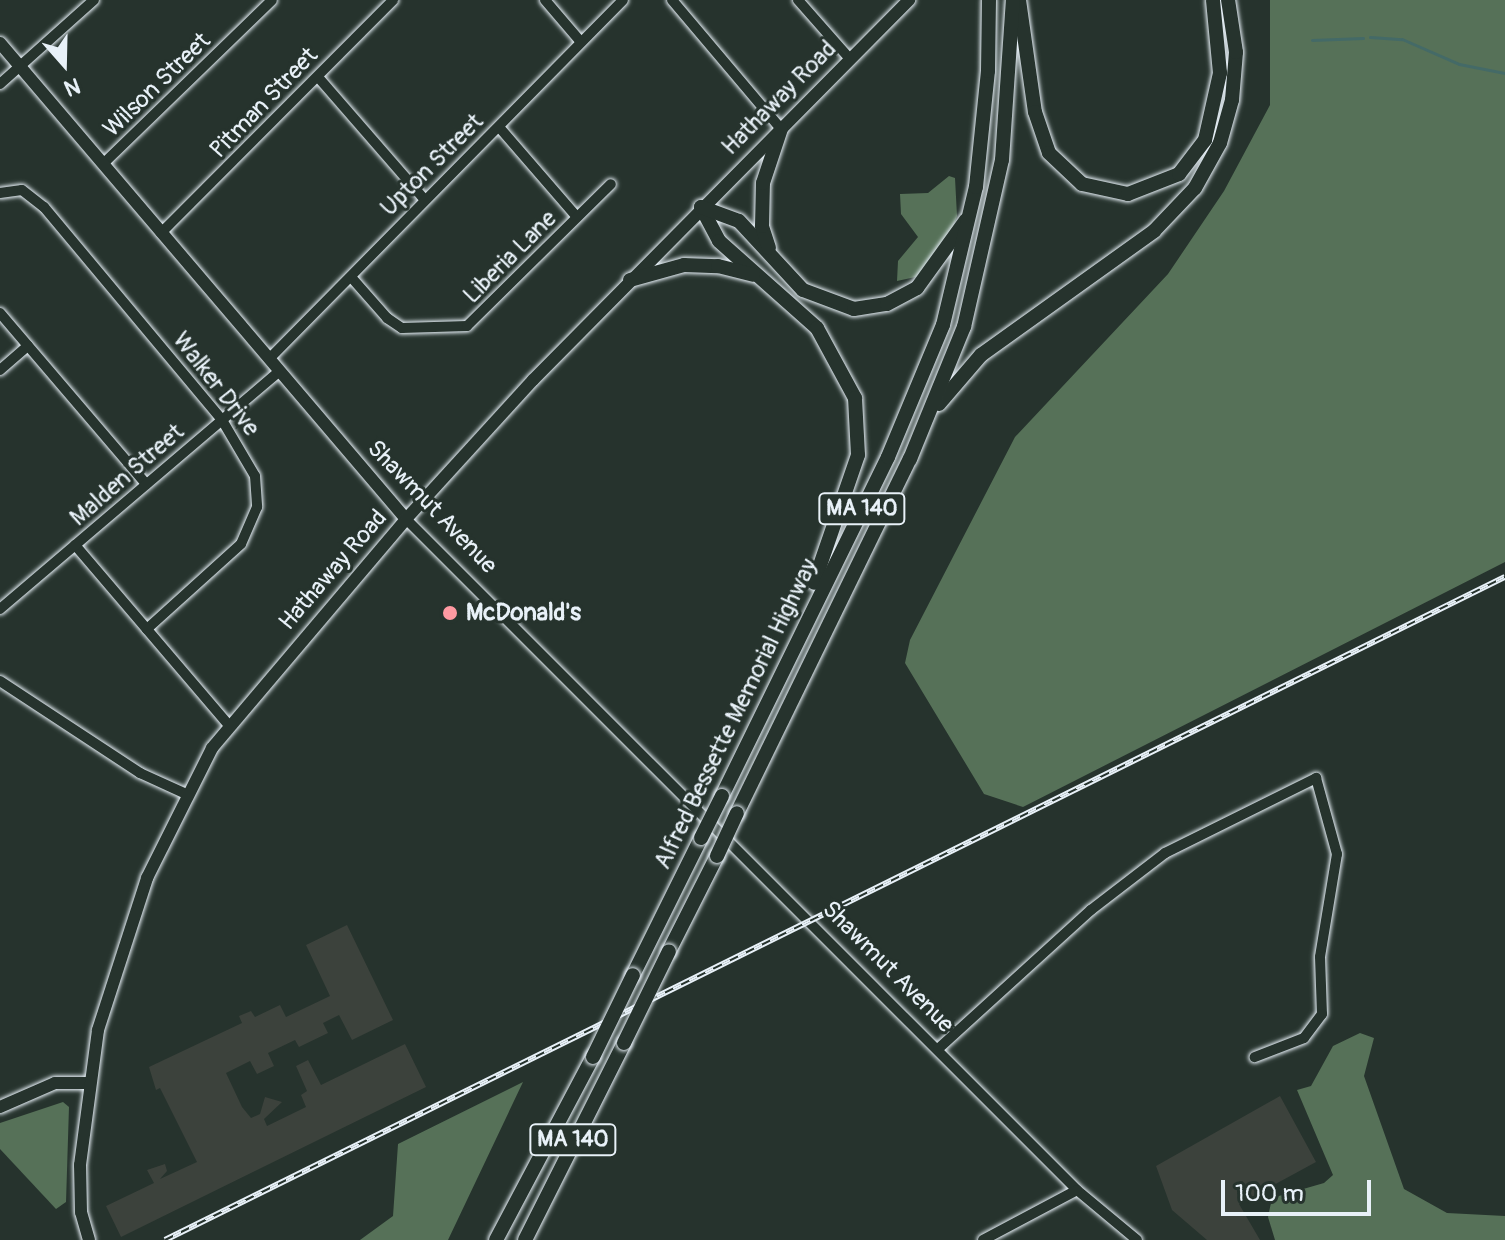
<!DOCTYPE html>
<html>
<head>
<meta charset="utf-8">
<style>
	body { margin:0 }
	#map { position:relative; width:1505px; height:1240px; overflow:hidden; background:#26332d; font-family:Pangolin,sans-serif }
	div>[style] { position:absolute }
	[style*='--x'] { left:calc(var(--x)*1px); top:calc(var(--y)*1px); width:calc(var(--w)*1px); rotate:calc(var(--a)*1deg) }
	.built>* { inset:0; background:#3c423c }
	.green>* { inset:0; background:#567158 }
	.stream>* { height:3px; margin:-1.5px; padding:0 1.5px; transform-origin:1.5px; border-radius:1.5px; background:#446a67 }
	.roads { filter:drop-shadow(0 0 2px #e8f1f8) drop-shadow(0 0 2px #e8f1f8) }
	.minor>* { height:10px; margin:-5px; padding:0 5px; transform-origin:5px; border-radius:5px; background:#26332d }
	.major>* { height:12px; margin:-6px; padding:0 6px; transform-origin:6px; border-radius:6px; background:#26332d }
	.highway>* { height:14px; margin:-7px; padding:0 7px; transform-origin:7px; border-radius:7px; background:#26332d }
	.rail>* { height:6px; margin-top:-3px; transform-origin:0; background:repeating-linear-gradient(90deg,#26332d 0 9px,#e8f1f8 0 18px); box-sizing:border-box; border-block:2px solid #e8f1f8 }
	.bridges { filter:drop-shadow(0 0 2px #e8f1f8) drop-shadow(0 0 2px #e8f1f8) }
	.highway-bridge>* { height:14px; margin:-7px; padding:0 7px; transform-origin:7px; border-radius:7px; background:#26332d }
	.dots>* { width:22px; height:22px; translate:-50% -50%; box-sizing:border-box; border:4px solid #26332d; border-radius:50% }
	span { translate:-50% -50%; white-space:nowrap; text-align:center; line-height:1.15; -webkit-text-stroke:6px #26332d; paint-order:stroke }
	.shield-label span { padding:2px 6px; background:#26332d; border:2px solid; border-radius:6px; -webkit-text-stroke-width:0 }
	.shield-label { font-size:22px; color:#e8f1f8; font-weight:700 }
	.street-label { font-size:24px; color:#e8f1f8 }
	.poi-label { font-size:24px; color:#e8f1f8; font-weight:700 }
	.left { translate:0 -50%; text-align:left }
	.north { position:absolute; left:24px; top:24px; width:80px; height:80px; -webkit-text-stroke:6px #26332d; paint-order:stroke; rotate:160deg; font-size:22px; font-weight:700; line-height:32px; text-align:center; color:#e8f1f8 }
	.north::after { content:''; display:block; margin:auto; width:28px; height:36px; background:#e8f1f8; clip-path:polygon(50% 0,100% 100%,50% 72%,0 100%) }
	.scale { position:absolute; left:1221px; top:1180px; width:150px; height:36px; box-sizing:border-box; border:4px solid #e8f1f8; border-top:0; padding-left:10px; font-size:24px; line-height:28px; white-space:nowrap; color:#e8f1f8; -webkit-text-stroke:6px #26332d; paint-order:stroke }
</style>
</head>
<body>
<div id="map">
	<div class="built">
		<div style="clip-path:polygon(347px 925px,393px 1020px,352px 1040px,339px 1015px,323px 1023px,328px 1033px,299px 1047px,295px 1040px,268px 1053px,274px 1066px,257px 1074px,250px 1061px,226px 1073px,242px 1107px,251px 1118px,260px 1114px,265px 1097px,282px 1102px,264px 1119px,267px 1126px,306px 1107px,301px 1095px,307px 1091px,296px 1066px,308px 1060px,321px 1085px,405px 1044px,426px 1087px,121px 1237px,106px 1206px,154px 1183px,147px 1170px,165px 1164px,167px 1171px,160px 1179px,197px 1162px,160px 1088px,156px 1090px,149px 1067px,242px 1023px,239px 1016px,251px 1011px,255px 1017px,280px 1005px,286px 1017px,330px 996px,306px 945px)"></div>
		<div style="clip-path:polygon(1280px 1096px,1316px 1162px,1239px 1204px,1260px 1240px,1207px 1240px,1172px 1210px,1156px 1166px)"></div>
	</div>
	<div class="green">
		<div style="clip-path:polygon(1270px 0,1505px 0,1505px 562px,1023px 807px,984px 794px,905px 663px,910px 640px,1015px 437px,1168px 274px,1224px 191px,1270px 105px)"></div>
		<div style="clip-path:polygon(949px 176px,955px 178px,957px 216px,947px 243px,920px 276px,897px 281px,898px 261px,918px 237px,901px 214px,900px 194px,928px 193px)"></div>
		<div style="clip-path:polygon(1360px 1033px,1374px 1038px,1364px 1076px,1404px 1189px,1447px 1213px,1505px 1216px,1505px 1240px,1275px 1240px,1268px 1217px,1272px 1198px,1324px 1183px,1333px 1175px,1297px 1090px,1311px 1086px,1333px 1046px)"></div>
		<div style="clip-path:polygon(523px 1082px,448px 1240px,360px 1240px,393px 1216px,398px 1144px)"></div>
		<div style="clip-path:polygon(63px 1102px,69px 1107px,66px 1202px,56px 1209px,0 1149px,0 1123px)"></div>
	</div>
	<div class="stream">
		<div style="--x:1370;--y:37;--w:32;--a:4"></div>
		<div style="--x:1402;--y:39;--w:62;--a:23.7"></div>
		<div style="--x:1459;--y:64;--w:47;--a:11.1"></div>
		<div style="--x:1312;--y:40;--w:51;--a:-2.2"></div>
	</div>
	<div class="roads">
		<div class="minor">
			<div style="--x:545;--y:0;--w:54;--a:49.5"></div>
			<div style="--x:672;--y:0;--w:169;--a:49.8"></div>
			<div style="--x:798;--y:0;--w:79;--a:48.6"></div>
			<div style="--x:318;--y:77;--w:162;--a:49"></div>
			<div style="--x:0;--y:84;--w:126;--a:-41.8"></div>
			<div style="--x:499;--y:127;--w:119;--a:49.1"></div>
			<div style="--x:103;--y:164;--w:235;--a:-44.1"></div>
			<div style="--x:0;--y:193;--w:22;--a:-8"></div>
			<div style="--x:22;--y:190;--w:28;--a:38"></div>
			<div style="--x:44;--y:207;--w:278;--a:50.1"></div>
			<div style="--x:222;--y:420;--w:65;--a:59.5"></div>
			<div style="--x:255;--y:476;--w:31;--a:86"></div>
			<div style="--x:257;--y:507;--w:40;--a:113.4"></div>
			<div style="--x:241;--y:544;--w:127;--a:137.9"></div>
			<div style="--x:161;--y:233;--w:329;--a:-45.1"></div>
			<div style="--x:351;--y:277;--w:55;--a:48.7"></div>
			<div style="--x:387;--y:318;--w:18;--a:34"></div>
			<div style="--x:402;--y:328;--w:65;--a:-1.8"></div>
			<div style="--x:467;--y:326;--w:202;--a:-44.6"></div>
			<div style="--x:0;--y:313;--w:225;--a:49.5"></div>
			<div style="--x:269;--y:359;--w:504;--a:-45.4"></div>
			<div style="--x:0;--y:370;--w:37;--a:-41"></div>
			<div style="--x:406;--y:519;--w:949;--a:45"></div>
			<div style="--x:1077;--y:1190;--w:78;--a:39.8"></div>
			<div style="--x:75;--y:545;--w:235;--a:49.5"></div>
			<div style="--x:0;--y:609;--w:367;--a:-40.4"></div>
			<div style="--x:0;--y:681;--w:168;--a:33.3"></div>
			<div style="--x:140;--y:773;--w:51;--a:24.5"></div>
			<div style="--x:938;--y:1049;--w:207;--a:-42.3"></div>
			<div style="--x:1091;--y:910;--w:93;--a:-37.6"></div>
			<div style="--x:1165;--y:853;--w:169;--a:-26.4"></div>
			<div style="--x:1316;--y:778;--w:79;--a:74.6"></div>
			<div style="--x:1337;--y:854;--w:104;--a:99.4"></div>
			<div style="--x:1320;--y:957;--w:57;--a:88"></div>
			<div style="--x:1322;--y:1014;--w:30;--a:127"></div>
			<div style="--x:1304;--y:1038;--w:53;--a:158.8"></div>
			<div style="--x:983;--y:1240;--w:106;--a:-28"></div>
		</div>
		<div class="major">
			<div style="--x:0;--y:43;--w:626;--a:49.54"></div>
			<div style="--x:0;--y:1107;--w:60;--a:-23.6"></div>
			<div style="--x:55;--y:1083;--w:32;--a:0"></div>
			<div style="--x:89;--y:1240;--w:29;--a:-106"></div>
			<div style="--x:81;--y:1212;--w:47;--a:-91.2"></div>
			<div style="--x:80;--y:1165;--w:136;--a:-82.4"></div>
			<div style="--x:98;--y:1030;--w:160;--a:-72.1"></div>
			<div style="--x:147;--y:878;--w:145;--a:-63.4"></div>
			<div style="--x:212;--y:748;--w:300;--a:-49.7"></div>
			<div style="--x:406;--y:519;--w:188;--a:-47.6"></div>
			<div style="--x:533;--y:380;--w:535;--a:-45.3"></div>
		</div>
		<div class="highway">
			<div style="--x:1019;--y:0;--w:113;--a:81.9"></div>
			<div style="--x:1035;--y:112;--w:43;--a:71.1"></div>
			<div style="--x:1049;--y:153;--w:45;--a:43.2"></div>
			<div style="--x:1082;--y:184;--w:47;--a:12.3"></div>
			<div style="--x:1128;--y:194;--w:55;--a:-21.4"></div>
			<div style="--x:1179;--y:174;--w:43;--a:-52.6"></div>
			<div style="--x:1205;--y:140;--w:69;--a:-77.4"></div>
			<div style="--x:1220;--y:73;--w:73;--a:-95.5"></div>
			<div style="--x:701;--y:207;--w:38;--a:62"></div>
			<div style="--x:719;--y:241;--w:131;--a:41.6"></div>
			<div style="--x:817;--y:328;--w:80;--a:61.5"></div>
			<div style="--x:855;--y:398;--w:57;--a:87"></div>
			<div style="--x:858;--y:455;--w:135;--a:109"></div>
			<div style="--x:701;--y:207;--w:40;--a:20.2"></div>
			<div style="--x:739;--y:221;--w:94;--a:47.2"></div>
			<div style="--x:803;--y:290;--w:54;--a:20.4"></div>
			<div style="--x:854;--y:309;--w:33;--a:-9"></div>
			<div style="--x:887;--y:304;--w:34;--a:-28"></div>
			<div style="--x:917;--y:288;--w:84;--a:-54.2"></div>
			<div style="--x:769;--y:248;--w:23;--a:-108"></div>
			<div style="--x:762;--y:226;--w:43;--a:-88.7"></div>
			<div style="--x:763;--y:183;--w:57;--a:-71.6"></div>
			<div style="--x:630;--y:280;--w:56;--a:-15.5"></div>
			<div style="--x:684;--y:265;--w:34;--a:2"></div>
			<div style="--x:718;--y:266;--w:36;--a:14"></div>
			<div style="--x:939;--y:404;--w:65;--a:-49.4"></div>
			<div style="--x:981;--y:355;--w:213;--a:-35.6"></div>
			<div style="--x:1154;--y:231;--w:59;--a:-46.4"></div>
			<div style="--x:1195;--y:188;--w:51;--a:-60.9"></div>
			<div style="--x:1220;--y:143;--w:45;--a:-74.4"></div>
			<div style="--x:1232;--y:100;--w:48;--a:-85.2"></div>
			<div style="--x:1236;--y:52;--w:53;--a:-98.7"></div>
			<div style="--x:722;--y:796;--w:377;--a:-63.9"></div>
			<div style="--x:888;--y:457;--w:143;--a:-67.4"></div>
			<div style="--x:943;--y:325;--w:142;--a:-76.6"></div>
			<div style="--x:976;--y:187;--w:117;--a:-84.1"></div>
			<div style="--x:988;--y:71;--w:71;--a:-89.2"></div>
			<div style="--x:737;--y:813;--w:394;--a:-64"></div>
			<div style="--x:910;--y:459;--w:143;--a:-67.8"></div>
			<div style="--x:964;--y:327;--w:171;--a:-77.2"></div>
			<div style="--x:1002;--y:160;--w:160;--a:-86.1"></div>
			<div style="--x:669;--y:951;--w:106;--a:-63.2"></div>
			<div style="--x:633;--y:975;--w:153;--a:-63.6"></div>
			<div style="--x:496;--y:1240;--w:207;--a:-62.1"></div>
			<div style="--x:525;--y:1240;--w:220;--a:-63.3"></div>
		</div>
	</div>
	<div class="rail">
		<div style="--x:165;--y:1240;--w:1495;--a:-26.33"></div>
	</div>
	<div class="bridges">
		<div class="highway-bridge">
			<div style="--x:701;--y:838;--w:47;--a:-63.4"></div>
			<div style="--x:717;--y:856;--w:47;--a:-65.1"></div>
			<div style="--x:624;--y:1043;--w:102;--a:-63.9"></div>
			<div style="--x:593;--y:1057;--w:91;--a:-64"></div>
		</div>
	</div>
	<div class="dots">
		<div style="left:450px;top:613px;background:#ff9aa2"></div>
	</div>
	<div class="shield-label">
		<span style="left:862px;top:509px">MA 140</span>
		<span style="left:573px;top:1140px">MA 140</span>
	</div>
	<div class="street-label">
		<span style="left:157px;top:85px;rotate:-44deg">Wilson Street</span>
		<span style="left:779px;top:98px;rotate:-45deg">Hathaway Road</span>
		<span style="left:264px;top:103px;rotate:-46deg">Pitman Street</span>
		<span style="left:432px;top:165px;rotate:-45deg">Upton Street</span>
		<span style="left:510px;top:257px;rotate:-45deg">Liberia Lane</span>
		<span style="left:216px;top:384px;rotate:52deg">Walker Drive</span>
		<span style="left:127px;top:475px;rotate:-41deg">Malden Street</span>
		<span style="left:432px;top:507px;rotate:46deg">Shawmut Avenue</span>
		<span style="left:333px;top:570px;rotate:-49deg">Hathaway Road</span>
		<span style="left:736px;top:714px;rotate:-64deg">Alfred Bessette Memorial Highway</span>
		<span style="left:888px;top:967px;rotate:45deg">Shawmut Avenue</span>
	</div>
	<div class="poi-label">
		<span class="left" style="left:466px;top:613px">McDonald's</span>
	</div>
	<div class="north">N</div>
	<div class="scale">100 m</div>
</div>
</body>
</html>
